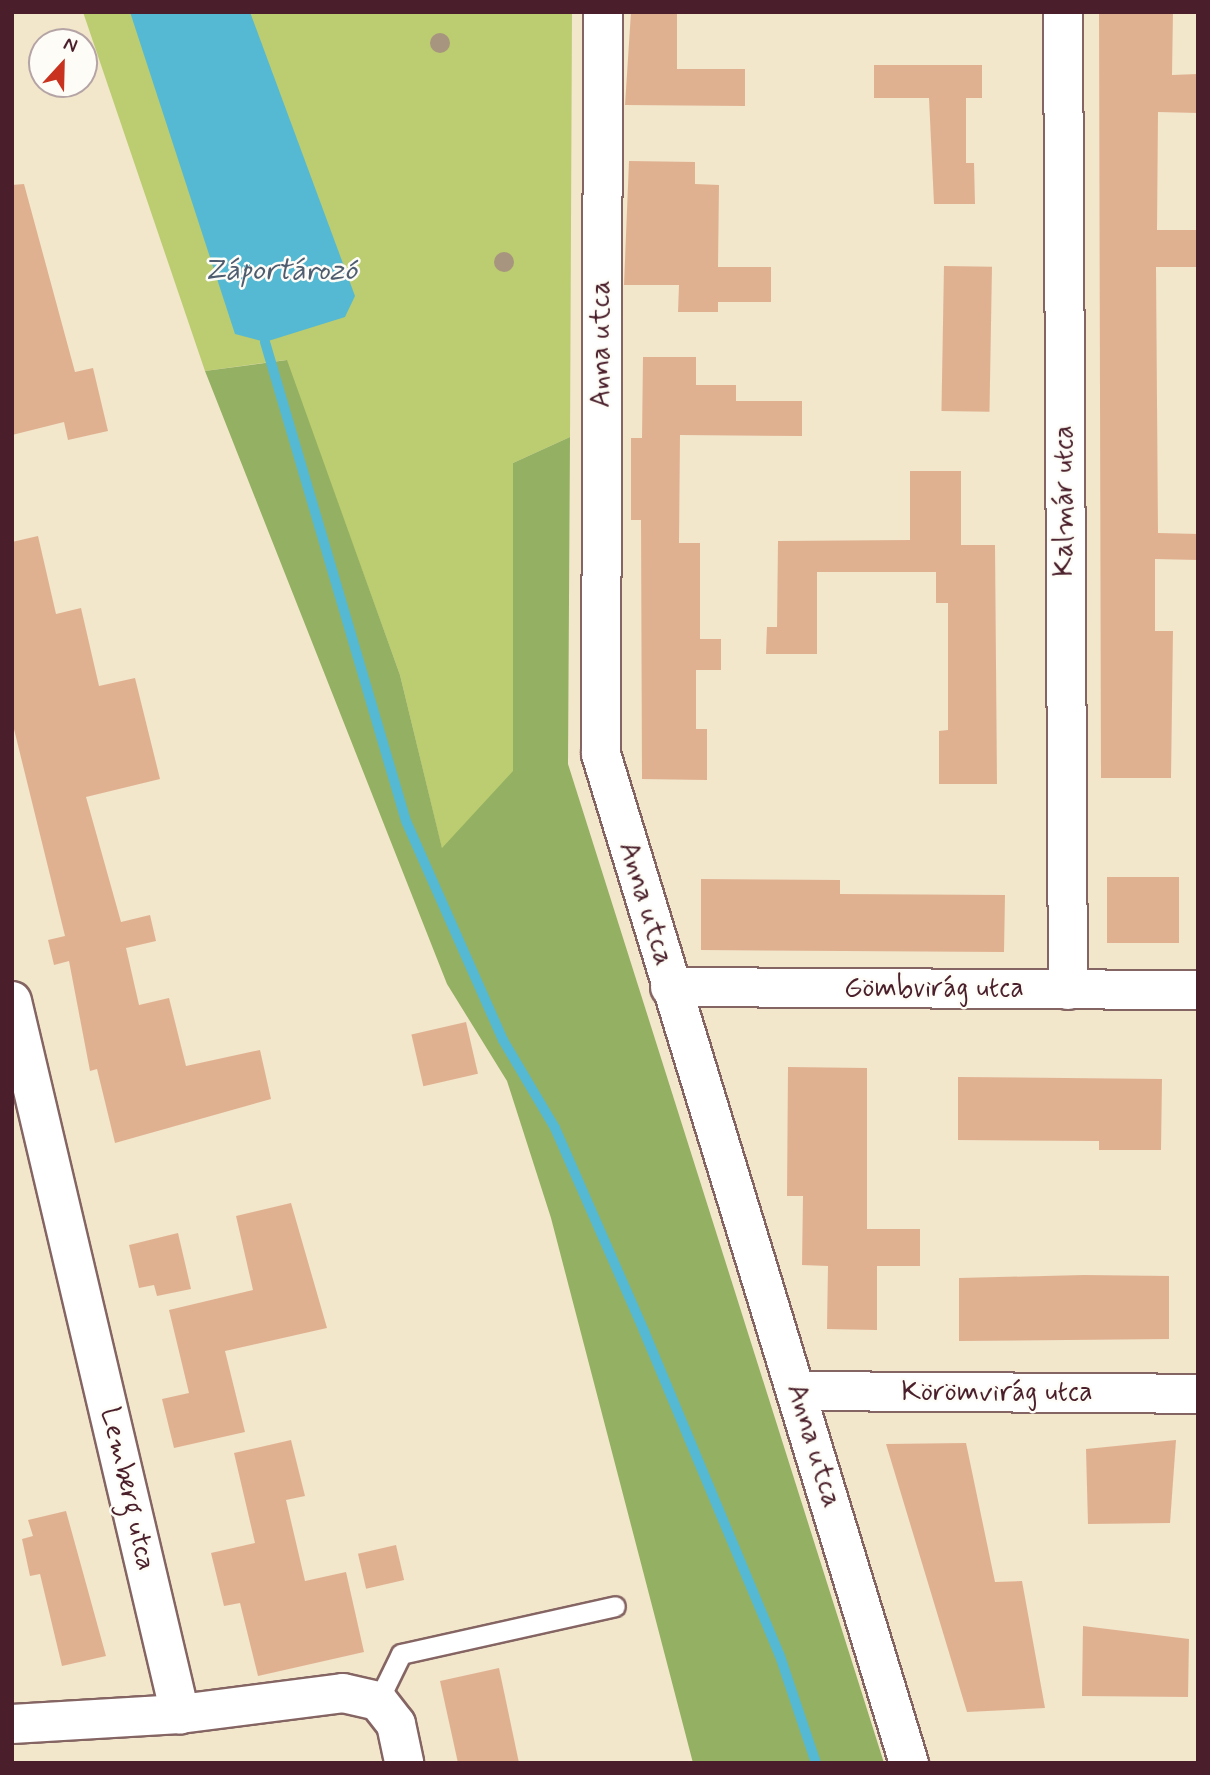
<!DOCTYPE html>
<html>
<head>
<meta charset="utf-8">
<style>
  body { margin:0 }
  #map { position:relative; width:1210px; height:1775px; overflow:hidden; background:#f2e6cb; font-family:Mynerve,sans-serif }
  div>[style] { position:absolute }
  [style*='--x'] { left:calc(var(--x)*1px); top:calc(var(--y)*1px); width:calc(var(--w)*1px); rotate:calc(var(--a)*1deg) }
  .green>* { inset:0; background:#bbcd70 }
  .forest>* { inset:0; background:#94b062 }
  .water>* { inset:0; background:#55b9d4 }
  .stream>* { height:10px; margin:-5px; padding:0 5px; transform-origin:5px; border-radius:5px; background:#55b9d4 }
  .building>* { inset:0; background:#e0b191; transform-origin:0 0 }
  .roads { filter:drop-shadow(2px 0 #856563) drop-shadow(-2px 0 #856563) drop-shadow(0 2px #856563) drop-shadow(0 -2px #856563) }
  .service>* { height:19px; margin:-9.5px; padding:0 9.5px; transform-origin:9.5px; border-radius:9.5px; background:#fff }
  .minor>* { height:38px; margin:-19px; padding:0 19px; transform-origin:19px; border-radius:19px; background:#fff }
  .trees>* { width:20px; height:20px; margin:-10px; border-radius:50%; background:#a8957f }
  span { translate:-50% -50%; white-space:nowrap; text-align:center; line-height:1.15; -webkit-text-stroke:5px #fdfcf7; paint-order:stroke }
  .street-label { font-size:28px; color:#4a1f2b }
  .water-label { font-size:30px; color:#4e5d6f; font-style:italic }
  .frame { position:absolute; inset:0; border:14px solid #4a1f2b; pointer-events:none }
  .north { position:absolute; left:28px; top:28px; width:70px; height:70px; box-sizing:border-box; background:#fdfcf7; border:2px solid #b5a4a5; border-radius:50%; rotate:22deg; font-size:19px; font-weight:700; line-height:28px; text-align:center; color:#4a1f2b }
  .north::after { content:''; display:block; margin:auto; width:24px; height:32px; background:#c8321e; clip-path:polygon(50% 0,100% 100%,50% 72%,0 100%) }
</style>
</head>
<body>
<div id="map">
  <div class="green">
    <i style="clip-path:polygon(83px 12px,572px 12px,570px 437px,513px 463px,513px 772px,442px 849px,400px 675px,286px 360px,205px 371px)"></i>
  </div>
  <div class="forest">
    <i style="clip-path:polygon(287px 360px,400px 675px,442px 848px,513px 771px,513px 463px,570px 437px,568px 764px,884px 1763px,693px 1763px,551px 1218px,507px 1081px,447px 984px,205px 371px)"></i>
  </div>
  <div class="water">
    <i style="clip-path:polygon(130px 12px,250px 12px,355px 296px,345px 317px,265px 342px,235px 334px)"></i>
  </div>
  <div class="stream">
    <i style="--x:265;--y:342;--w:499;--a:73.6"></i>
    <i style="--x:406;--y:821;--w:240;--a:66.1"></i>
    <i style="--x:503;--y:1040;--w:102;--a:59.4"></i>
    <i style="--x:555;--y:1128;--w:222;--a:66.3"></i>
    <i style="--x:644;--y:1331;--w:352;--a:67.3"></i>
    <i style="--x:780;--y:1656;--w:113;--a:71.4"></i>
  </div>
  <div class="building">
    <i style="clip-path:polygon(631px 12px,677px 12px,677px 69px,745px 69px,745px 106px,625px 105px)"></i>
    <i style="clip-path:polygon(1099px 12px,1173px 12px,1172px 75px,1198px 74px,1198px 113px,1158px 112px,1157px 230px,1198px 230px,1198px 267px,1156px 267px,1158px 533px,1198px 534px,1198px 560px,1155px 559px,1155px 631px,1173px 631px,1171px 778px,1101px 778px)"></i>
    <i style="clip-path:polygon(874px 65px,982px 65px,982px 98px,966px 98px,966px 163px,974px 163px,975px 204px,934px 204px,929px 98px,874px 98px)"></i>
    <i style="clip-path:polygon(629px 161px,695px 162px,695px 184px,719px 185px,718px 267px,771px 267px,771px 302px,718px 302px,718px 312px,678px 312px,679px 285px,624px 285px)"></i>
    <i style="clip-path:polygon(24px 184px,75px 372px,93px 368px,108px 431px,68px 440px,64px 422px,12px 435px,12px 185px)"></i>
    <i style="left:944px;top:266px;width:48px;height:145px;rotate:1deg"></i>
    <i style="clip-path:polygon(643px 357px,696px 357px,696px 385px,736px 385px,736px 401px,802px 401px,802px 436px,680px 435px,679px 543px,700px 543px,700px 639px,721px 639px,721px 670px,696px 670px,696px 729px,707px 729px,707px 780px,642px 779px,641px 520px,631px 520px,631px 438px,642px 438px)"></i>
    <i style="clip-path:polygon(910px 471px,961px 471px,961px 545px,995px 545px,997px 784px,939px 784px,939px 731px,948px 730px,948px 603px,936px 603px,936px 572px,817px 572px,817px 654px,766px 654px,767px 627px,777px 627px,778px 541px,910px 540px)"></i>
    <i style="clip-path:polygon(38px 536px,56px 614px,81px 608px,99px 686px,135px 678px,160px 779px,86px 797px,121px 922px,150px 915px,156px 941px,126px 948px,139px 1005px,169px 998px,186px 1066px,260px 1050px,271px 1099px,115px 1143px,97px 1069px,90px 1071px,69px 961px,54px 965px,48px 940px,65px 936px,12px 721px,12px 542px)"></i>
    <i style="left:1107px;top:877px;width:72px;height:66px"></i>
    <i style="clip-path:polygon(701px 879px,840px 880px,840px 894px,1005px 895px,1004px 952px,701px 950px)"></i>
    <i style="left:466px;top:1022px;width:53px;height:56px;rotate:77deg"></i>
    <i style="clip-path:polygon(788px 1067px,867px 1068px,867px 1229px,920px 1229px,920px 1266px,877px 1266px,877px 1330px,827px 1329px,828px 1266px,802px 1265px,803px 1196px,787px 1196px)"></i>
    <i style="clip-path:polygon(958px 1077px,1162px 1079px,1161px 1150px,1099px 1150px,1099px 1141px,958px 1140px)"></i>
    <i style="clip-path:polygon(291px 1203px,327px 1328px,225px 1351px,245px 1432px,174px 1448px,162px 1399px,189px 1393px,169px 1310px,253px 1290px,236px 1216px)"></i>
    <i style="clip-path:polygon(178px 1233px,191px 1289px,157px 1296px,154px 1285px,139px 1288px,129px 1245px)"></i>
    <i style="clip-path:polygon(1084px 1275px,1169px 1276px,1169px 1339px,959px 1341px,959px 1278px)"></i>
    <i style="clip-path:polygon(291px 1440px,305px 1496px,286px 1500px,305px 1581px,346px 1572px,364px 1652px,258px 1676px,240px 1603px,224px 1606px,211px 1553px,255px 1543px,234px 1453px)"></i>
    <i style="clip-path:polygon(1176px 1440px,1170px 1523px,1088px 1524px,1086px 1449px)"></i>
    <i style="clip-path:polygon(966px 1443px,995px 1582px,1022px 1581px,1045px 1708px,967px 1712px,886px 1444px)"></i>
    <i style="clip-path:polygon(66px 1511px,106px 1656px,62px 1666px,40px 1574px,30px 1576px,22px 1539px,33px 1536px,28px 1520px)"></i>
    <i style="left:396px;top:1545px;width:36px;height:39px;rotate:77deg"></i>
    <i style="clip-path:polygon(1083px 1626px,1189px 1639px,1188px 1697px,1082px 1696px)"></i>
    <i style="clip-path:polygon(499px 1668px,519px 1763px,458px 1763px,440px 1681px)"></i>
  </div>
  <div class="roads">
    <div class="service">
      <i style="--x:378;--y:1701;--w:52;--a:-63.9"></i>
      <i style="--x:401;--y:1654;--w:219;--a:-12.6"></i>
    </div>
    <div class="minor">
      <i style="--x:603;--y:12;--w:742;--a:90.15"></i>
      <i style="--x:601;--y:754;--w:1055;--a:73.03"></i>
      <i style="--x:1063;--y:12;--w:978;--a:89.71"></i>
      <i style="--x:670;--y:987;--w:528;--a:0.33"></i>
      <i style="--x:12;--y:1001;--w:733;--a:76.74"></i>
      <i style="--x:797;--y:1391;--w:401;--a:0.4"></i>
      <i style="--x:12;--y:1724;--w:168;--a:-3.4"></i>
      <i style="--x:180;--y:1714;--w:164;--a:-7.3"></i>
      <i style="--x:343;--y:1693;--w:36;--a:13"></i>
      <i style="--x:378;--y:1701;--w:29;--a:52"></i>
      <i style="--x:396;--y:1724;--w:40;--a:78"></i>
    </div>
  </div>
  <div class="trees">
    <i style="left:440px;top:43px"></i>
    <i style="left:504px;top:262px"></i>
  </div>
  <div class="street-label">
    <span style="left:602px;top:344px;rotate:-90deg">Anna utca</span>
    <span style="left:1065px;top:501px;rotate:-90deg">Kalmár utca</span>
    <span style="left:645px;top:904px;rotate:73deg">Anna utca</span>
    <span style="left:934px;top:989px">Gömbvirág utca</span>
    <span style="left:997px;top:1393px">Körömvirág utca</span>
    <span style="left:813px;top:1446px;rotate:73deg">Anna utca</span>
    <span style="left:127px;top:1489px;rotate:77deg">Lemberg utca</span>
  </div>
  <div class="water-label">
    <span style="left:280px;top:271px">Záportározó</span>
  </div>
  <div class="frame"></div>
  <div class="north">N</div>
</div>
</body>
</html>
